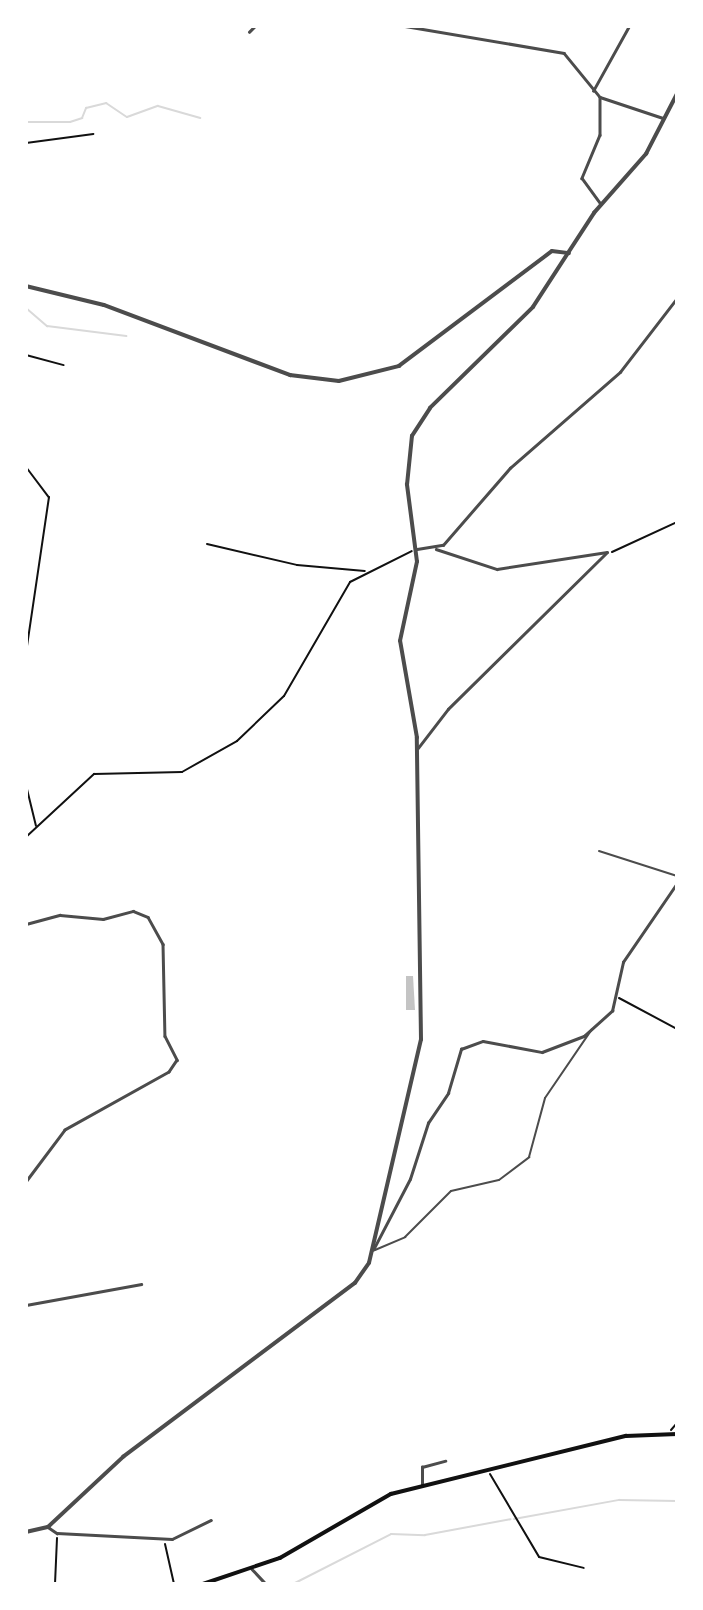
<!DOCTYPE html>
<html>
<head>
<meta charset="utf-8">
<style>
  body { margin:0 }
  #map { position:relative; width:703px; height:1610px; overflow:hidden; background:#fff; font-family:Lato,sans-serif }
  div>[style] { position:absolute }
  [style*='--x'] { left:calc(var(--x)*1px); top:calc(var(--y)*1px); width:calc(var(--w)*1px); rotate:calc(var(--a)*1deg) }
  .stream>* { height:2px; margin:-1px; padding:0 1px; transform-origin:1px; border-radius:1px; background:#d9d9d9 }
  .building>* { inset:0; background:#c4c4c4 }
  .path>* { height:2px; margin:-1px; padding:0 1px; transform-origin:1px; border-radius:1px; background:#111 }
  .service>* { height:2px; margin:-1px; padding:0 1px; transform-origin:1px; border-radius:1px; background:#4c4c4c }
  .minor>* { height:2.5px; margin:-1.25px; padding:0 1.25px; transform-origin:1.25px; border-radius:1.25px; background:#4c4c4c }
  .tertiary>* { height:3.5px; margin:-1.75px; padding:0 1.75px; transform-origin:1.75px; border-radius:1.75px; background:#4c4c4c }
  .secondary>* { height:3.5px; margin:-1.75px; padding:0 1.75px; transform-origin:1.75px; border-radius:1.75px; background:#111 }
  span { translate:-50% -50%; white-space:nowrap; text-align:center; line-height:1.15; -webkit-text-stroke:5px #fff; paint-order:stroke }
  .frame { position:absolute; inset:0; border:28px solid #fff; pointer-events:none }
</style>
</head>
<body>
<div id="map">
  <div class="stream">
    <i style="--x:26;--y:122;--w:44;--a:0"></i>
    <i style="--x:70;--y:122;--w:13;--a:-18"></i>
    <i style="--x:82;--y:118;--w:11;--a:-68"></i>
    <i style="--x:86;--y:108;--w:21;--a:-14"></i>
    <i style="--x:106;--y:103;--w:25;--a:34"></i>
    <i style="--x:127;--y:117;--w:33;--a:-20"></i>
    <i style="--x:158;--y:106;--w:44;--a:15.9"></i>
    <i style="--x:26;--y:308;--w:28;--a:41"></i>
    <i style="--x:47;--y:326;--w:80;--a:7.2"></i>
    <i style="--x:514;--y:1519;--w:107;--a:-10.3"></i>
    <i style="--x:619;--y:1500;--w:58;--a:1"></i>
    <i style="--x:293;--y:1584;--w:110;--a:-27"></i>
    <i style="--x:391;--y:1534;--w:34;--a:2"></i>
    <i style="--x:425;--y:1535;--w:87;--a:-10.5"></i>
  </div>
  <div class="building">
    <i style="clip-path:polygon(406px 976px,413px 976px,415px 1010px,406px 1010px)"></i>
  </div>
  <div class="path">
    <i style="--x:26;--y:143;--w:68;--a:-7.7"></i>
    <i style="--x:26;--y:355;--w:39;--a:15"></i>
    <i style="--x:26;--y:467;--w:38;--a:53"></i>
    <i style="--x:49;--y:497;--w:158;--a:98.4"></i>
    <i style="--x:207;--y:544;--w:92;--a:13.1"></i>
    <i style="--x:297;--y:565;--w:68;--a:5"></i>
    <i style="--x:612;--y:552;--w:72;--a:-24.8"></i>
    <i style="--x:26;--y:785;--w:42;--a:76.3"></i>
    <i style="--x:26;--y:837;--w:93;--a:-42.8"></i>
    <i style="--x:94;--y:774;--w:88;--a:-1.3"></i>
    <i style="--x:182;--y:772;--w:63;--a:-29.4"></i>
    <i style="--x:237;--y:741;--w:65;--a:-43.8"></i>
    <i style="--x:284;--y:696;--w:132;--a:-59.9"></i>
    <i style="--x:350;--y:582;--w:69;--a:-26.6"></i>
    <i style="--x:619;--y:998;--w:66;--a:28.1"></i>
    <i style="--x:671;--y:1430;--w:9;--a:-49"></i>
    <i style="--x:490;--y:1474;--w:96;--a:59.4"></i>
    <i style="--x:539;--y:1557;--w:46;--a:13.7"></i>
    <i style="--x:165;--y:1544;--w:41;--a:77.3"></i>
    <i style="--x:55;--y:1584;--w:46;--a:-87.5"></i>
  </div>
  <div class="service">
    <i style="--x:599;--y:851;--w:82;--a:17.8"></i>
    <i style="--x:375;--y:1250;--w:33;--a:-23"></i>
    <i style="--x:405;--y:1237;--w:65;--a:-45"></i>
    <i style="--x:451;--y:1191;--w:49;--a:-12.9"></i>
    <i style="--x:499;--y:1180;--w:38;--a:-37"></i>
    <i style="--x:529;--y:1157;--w:61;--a:-74.8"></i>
    <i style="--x:545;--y:1098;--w:83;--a:-55.7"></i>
  </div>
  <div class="minor">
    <i style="--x:405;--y:26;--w:161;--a:9.6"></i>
    <i style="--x:564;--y:53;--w:57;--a:50.7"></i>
    <i style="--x:600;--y:97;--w:38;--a:90"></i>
    <i style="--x:600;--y:135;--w:47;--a:112.7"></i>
    <i style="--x:582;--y:178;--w:32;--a:54"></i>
    <i style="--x:249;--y:32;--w:8;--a:-45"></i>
    <i style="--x:593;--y:91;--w:74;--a:-61"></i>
    <i style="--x:600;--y:97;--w:66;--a:18.4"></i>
    <i style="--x:417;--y:549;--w:26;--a:-9"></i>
    <i style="--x:443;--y:545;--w:102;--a:-49"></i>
    <i style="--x:510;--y:468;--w:146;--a:-41.1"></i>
    <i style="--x:620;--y:372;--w:93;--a:-52.4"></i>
    <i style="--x:436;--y:549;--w:64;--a:18.2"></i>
    <i style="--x:497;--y:569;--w:111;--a:-8.8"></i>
    <i style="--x:418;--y:748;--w:49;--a:-52.4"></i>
    <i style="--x:448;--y:709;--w:223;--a:-44.6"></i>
    <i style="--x:26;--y:924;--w:35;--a:-15"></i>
    <i style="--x:60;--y:915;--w:43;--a:5.3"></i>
    <i style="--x:103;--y:919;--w:31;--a:-15"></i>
    <i style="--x:133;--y:911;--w:16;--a:22"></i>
    <i style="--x:148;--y:917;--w:31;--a:61"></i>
    <i style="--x:163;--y:944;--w:92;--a:88.8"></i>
    <i style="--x:165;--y:1036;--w:27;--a:63"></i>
    <i style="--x:177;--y:1060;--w:14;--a:124"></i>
    <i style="--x:169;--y:1072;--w:119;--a:150.9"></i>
    <i style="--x:65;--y:1130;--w:65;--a:126.9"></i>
    <i style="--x:373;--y:1250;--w:80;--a:-62.5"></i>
    <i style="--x:410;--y:1179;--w:59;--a:-72.2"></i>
    <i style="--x:428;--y:1123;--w:36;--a:-56"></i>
    <i style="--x:448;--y:1093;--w:46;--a:-73.5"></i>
    <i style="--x:461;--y:1049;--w:23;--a:-20"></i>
    <i style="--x:483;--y:1041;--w:60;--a:10.6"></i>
    <i style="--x:542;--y:1052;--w:45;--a:-20.9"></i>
    <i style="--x:584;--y:1036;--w:38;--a:-42"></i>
    <i style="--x:612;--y:1011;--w:50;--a:-77.3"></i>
    <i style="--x:623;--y:962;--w:96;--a:-55.6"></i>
    <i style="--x:26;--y:1305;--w:117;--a:-10.3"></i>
    <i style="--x:422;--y:1485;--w:18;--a:-90"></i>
    <i style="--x:422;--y:1467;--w:24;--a:-15"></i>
    <i style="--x:48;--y:1527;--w:11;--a:34"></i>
    <i style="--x:57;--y:1533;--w:115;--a:3"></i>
    <i style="--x:172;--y:1539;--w:43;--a:-26"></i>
    <i style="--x:252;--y:1569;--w:21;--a:47"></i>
  </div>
  <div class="tertiary">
    <i style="--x:26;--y:286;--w:80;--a:13.7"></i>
    <i style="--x:104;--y:305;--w:199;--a:20.6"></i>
    <i style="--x:290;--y:375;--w:49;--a:7"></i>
    <i style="--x:339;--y:381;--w:62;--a:-14"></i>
    <i style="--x:399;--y:366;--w:191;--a:-36.9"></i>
    <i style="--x:552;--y:251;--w:17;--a:7"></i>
    <i style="--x:26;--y:1532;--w:23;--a:-13"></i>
    <i style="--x:48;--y:1527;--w:103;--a:-43"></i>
    <i style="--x:123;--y:1457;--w:290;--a:-36.9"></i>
    <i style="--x:355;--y:1283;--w:24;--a:-55"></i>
    <i style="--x:369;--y:1263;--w:229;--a:-76.9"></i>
    <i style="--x:421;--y:1040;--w:302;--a:-90.8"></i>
    <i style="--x:417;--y:738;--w:98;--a:-99.9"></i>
    <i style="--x:400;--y:641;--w:81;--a:-77.9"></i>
    <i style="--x:417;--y:562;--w:78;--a:-97.4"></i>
    <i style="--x:407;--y:485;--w:49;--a:-84.2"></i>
    <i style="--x:412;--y:436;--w:33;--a:-57"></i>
    <i style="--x:430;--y:408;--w:144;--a:-44.4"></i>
    <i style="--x:533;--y:307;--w:112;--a:-57"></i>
    <i style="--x:594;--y:213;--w:79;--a:-48.6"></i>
    <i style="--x:646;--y:154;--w:68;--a:-62.7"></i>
  </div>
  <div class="secondary">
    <i style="--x:203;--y:1584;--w:81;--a:-18.7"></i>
    <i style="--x:280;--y:1558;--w:128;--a:-30"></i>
    <i style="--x:391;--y:1494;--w:242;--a:-13.9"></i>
    <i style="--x:626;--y:1436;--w:51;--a:-2.2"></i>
  </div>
  <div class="frame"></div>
</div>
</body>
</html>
